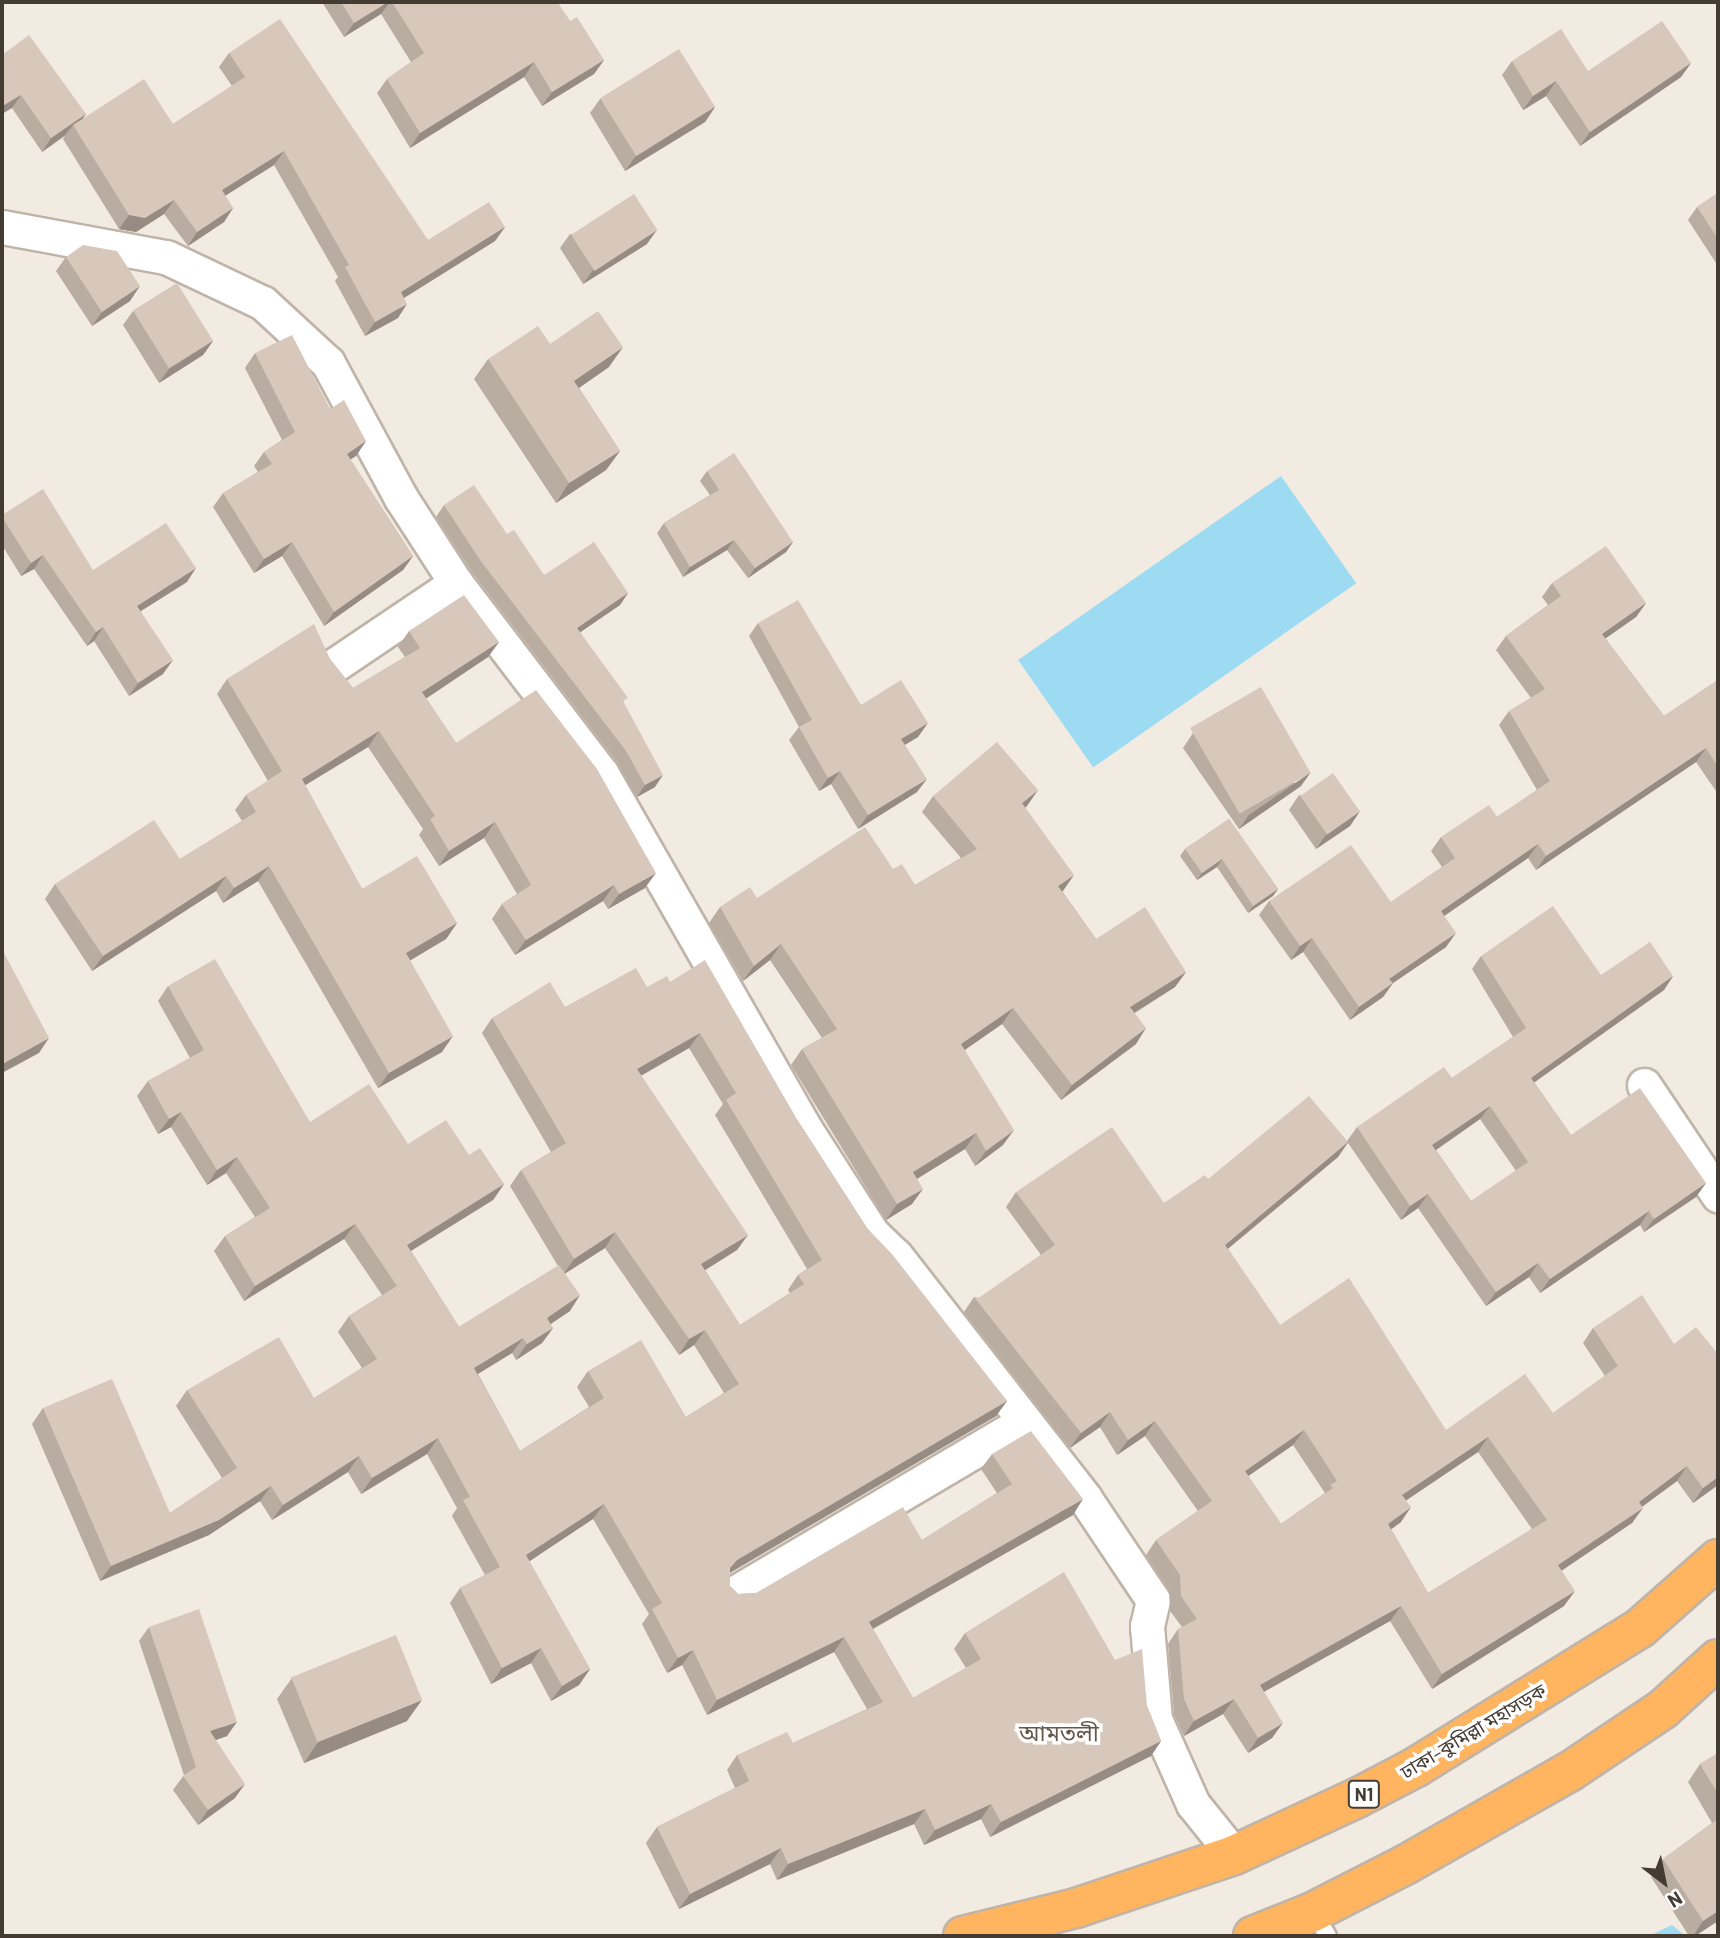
<!DOCTYPE html>
<html>
<head>
<meta charset="utf-8">
<style>
  body { margin:0 }
  #map { position:relative; width:1720px; height:1938px; overflow:hidden; background:#f2ebe2; font-family:Barlow,"Noto Sans Bengali",sans-serif }
  div>[style] { position:absolute }
  [style*='--x'] { left:calc(var(--x)*1px); top:calc(var(--y)*1px); width:calc(var(--w)*1px); rotate:calc(var(--a)*1deg) }
  .water>* { inset:0; background:#9cdbf2; transform-origin:0 0 }
  .roads { filter:drop-shadow(2px 0 #c0b4a8) drop-shadow(-2px 0 #c0b4a8) drop-shadow(0 2px #c0b4a8) drop-shadow(0 -2px #c0b4a8) }
  .lane>* { height:16px; margin:-8px; padding:0 8px; transform-origin:8px; border-radius:8px; background:#fff }
  .street>* { height:33px; margin:-16.5px; padding:0 16.5px; transform-origin:16.5px; border-radius:16.5px; background:#fff }
  .highway>* { height:38px; margin:-19px; padding:0 19px; transform-origin:19px; border-radius:19px; background:#ffb460 }
  .wall>* { inset:0; background:#b9aca1 }
  .shaded-wall>* { inset:0; background:#968c83 }
  .building>* { inset:0; background:#d7c8bb; transform-origin:0 0 }
  span { translate:-50% -50%; white-space:nowrap; text-align:center; line-height:1.15; -webkit-text-stroke:7px #fff; paint-order:stroke }
  .shield-label span { padding:2px 5px; background:#fff; border:2px solid; border-radius:5px; -webkit-text-stroke-width:0 }
  .shield-label { font-size:18px; color:#443b33; font-weight:700 }
  .street-label { font-size:19px; color:#443b33 }
  .quarter-label { font-size:23px; color:#67574a }
  .frame { position:absolute; inset:0; border:4px solid #443b33; pointer-events:none }
  .north { position:absolute; left:1629px; top:1847px; width:70px; height:70px; -webkit-text-stroke:5px #fff; paint-order:stroke; rotate:148deg; font-size:19px; font-weight:700; line-height:28px; text-align:center; color:#443b33 }
  .north::after { content:''; display:block; margin:auto; width:24px; height:32px; background:#443b33; clip-path:polygon(50% 0,100% 100%,50% 72%,0 100%) }
</style>
</head>
<body>
<div id="map">
  <div class="water">
    <i style="left:1281px;top:476px;width:131px;height:321px;rotate:55deg"></i>
    <i style="clip-path:polygon(1672px 1925px,1685px 1936px,1649px 1936px)"></i>
  </div>
  <div class="roads">
    <div class="lane">
      <i style="--x:1313;--y:1912;--w:28;--a:58"></i>
    </div>
    <div class="street">
      <i style="--x:2;--y:227;--w:167;--a:10.4"></i>
      <i style="--x:166;--y:257;--w:107;--a:25.4"></i>
      <i style="--x:263;--y:303;--w:88;--a:42.7"></i>
      <i style="--x:328;--y:363;--w:153;--a:61.6"></i>
      <i style="--x:401;--y:498;--w:101;--a:57.1"></i>
      <i style="--x:456;--y:583;--w:240;--a:52.6"></i>
      <i style="--x:602;--y:774;--w:407;--a:60.2"></i>
      <i style="--x:804;--y:1127;--w:126;--a:57.3"></i>
      <i style="--x:872;--y:1233;--w:33;--a:44"></i>
      <i style="--x:896;--y:1256;--w:306;--a:52"></i>
      <i style="--x:1084;--y:1497;--w:124;--a:56.2"></i>
      <i style="--x:1153;--y:1600;--w:27;--a:103"></i>
      <i style="--x:1147;--y:1626;--w:93;--a:85.1"></i>
      <i style="--x:1155;--y:1719;--w:93;--a:65.9"></i>
      <i style="--x:1193;--y:1804;--w:65;--a:51.2"></i>
      <i style="--x:336;--y:664;--w:145;--a:-34"></i>
      <i style="--x:1644;--y:1085;--w:133;--a:56.1"></i>
      <i style="--x:736;--y:1592;--w:334;--a:-30.6"></i>
    </div>
    <div class="highway">
      <i style="--x:963;--y:1936;--w:116;--a:-13.9"></i>
      <i style="--x:1076;--y:1908;--w:167;--a:-18.5"></i>
      <i style="--x:1234;--y:1855;--w:136;--a:-24.9"></i>
      <i style="--x:1357;--y:1798;--w:67;--a:-27.7"></i>
      <i style="--x:1416;--y:1767;--w:262;--a:-31.8"></i>
      <i style="--x:1639;--y:1629;--w:106;--a:-41.5"></i>
      <i style="--x:1253;--y:1936;--w:65;--a:-21.8"></i>
      <i style="--x:1313;--y:1912;--w:103;--a:-27.1"></i>
      <i style="--x:1405;--y:1865;--w:189;--a:-29.6"></i>
      <i style="--x:1569;--y:1772;--w:113;--a:-33.8"></i>
      <i style="--x:1663;--y:1709;--w:74;--a:-42.3"></i>
    </div>
  </div>
  <div class="wall">
    <i style="clip-path:polygon(322px 2px,557px 2px,570px 21px,604px 60px,594px 74px,542px 106px,524px 77px,410px 148px,377px 93px,387px 79px,411px 62px,381px 14px,344px 37px)"></i>
    <i style="clip-path:polygon(229px 53px,428px 240px,505px 227px,495px 241px,404px 298px,398px 318px,365px 336px,335px 281px,338px 277px,274px 165px,225px 196px,233px 208px,224px 222px,188px 246px,164px 214px,136px 232px,119px 229px,63px 139px,65px 136px,42px 152px,12px 108px,2px 55px,86px 114px,83px 118px,173px 124px,232px 86px,219px 67px)"></i>
    <i style="clip-path:polygon(1512px 61px,1588px 71px,1691px 63px,1681px 77px,1580px 146px,1546px 96px,1523px 110px,1502px 75px)"></i>
    <i style="clip-path:polygon(600px 99px,715px 107px,705px 122px,625px 171px,590px 113px)"></i>
    <i style="clip-path:polygon(1718px 193px,1718px 266px,1688px 220px,1697px 207px)"></i>
    <i style="clip-path:polygon(570px 234px,647px 244px,583px 284px,560px 248px)"></i>
    <i style="clip-path:polygon(66px 257px,130px 301px,92px 326px,56px 271px)"></i>
    <i style="clip-path:polygon(133px 311px,213px 341px,203px 355px,159px 383px,123px 325px)"></i>
    <i style="clip-path:polygon(550px 344px,609px 367px,579px 388px,620px 451px,606px 470px,556px 503px,474px 379px,488px 359px)"></i>
    <i style="clip-path:polygon(255px 353px,330px 409px,366px 441px,356px 456px,350px 459px,413px 556px,403px 570px,324px 626px,282px 556px,254px 573px,213px 507px,223px 493px,258px 472px,254px 466px,264px 452px,282px 440px,245px 368px)"></i>
    <i style="clip-path:polygon(707px 471px,793px 542px,786px 552px,748px 578px,727px 550px,683px 577px,657px 533px,664px 523px,710px 495px,700px 481px)"></i>
    <i style="clip-path:polygon(444px 505px,507px 534px,544px 575px,628px 593px,620px 605px,580px 632px,624px 703px,655px 787px,637px 797px,617px 762px,472px 572px,436px 517px)"></i>
    <i style="clip-path:polygon(2px 515px,93px 570px,187px 582px,141px 611px,163px 674px,129px 696px,94px 641px,87px 646px,34px 569px,21px 576px,2px 545px)"></i>
    <i style="clip-path:polygon(1552px 583px,1646px 603px,1636px 617px,1605px 638px,1664px 716px,1718px 680px,1718px 794px,1696px 762px,1536px 870px,1528px 858px,1444px 916px,1446px 947px,1393px 983px,1383px 997px,1350px 1020px,1303px 952px,1291px 960px,1259px 915px,1269px 901px,1391px 902px,1442px 867px,1431px 851px,1441px 837px,1497px 817px,1537px 790px,1499px 725px,1509px 711px,1531px 698px,1496px 650px,1506px 636px,1548px 605px,1542px 597px)"></i>
    <i style="clip-path:polygon(758px 623px,861px 705px,918px 737px,905px 745px,917px 792px,858px 829px,831px 784px,819px 791px,789px 740px,799px 727px,749px 636px)"></i>
    <i style="clip-path:polygon(409px 631px,499px 642px,488px 657px,426px 698px,456px 743px,645px 888px,608px 909px,603px 901px,515px 955px,492px 919px,502px 904px,517px 894px,484px 838px,439px 866px,419px 835px,423px 829px,368px 747px,305px 785px,362px 889px,457px 923px,446px 939px,410px 960px,442px 1052px,378px 1088px,258px 881px,223px 903px,216px 891px,92px 971px,45px 899px,55px 884px,180px 859px,242px 821px,235px 810px,246px 795px,268px 781px,217px 694px,227px 679px,330px 659px,353px 688px,405px 657px,398px 647px)"></i>
    <i style="clip-path:polygon(1193px 733px,1301px 786px,1239px 829px,1183px 748px)"></i>
    <i style="clip-path:polygon(1299px 795px,1360px 811px,1350px 826px,1316px 849px,1289px 810px)"></i>
    <i style="clip-path:polygon(933px 796px,1027px 806px,1025px 807px,1062px 891px,1096px 939px,1186px 972px,1175px 987px,1135px 1013px,1136px 1044px,1061px 1100px,1002px 1024px,965px 1050px,1003px 1145px,975px 1166px,965px 1149px,917px 1179px,912px 1204px,886px 1220px,791px 1065px,802px 1049px,822px 1038px,770px 960px,743px 981px,709px 923px,720px 907px,757px 898px,893px 869px,915px 885px,961px 858px,922px 812px)"></i>
    <i style="clip-path:polygon(1229px 819px,1278px 889px,1273px 896px,1248px 913px,1217px 867px,1197px 880px,1180px 856px,1185px 849px)"></i>
    <i style="clip-path:polygon(evenodd,1481px 956px,1601px 975px,1673px 976px,1664px 990px,1534px 1082px,1571px 1135px,1706px 1183px,1696px 1197px,1644px 1232px,1640px 1225px,1540px 1293px,1529px 1277px,1486px 1306px,1418px 1208px,1401px 1220px,1348px 1143px,1338px 1157px,1228px 1249px,1280px 1325px,1446px 1430px,1553px 1413px,1605px 1376px,1583px 1343px,1593px 1328px,1718px 1354px,1718px 1485px,1693px 1503px,1677px 1481px,1642px 1507px,1632px 1523px,1562px 1570px,1564px 1606px,1432px 1689px,1390px 1621px,1264px 1692px,1272px 1738px,1248px 1753px,1223px 1714px,1184px 1736px,1174px 1714px,1168px 1644px,1178px 1629px,1182px 1627px,1170px 1611px,1169px 1590px,1146px 1555px,1156px 1540px,1198px 1511px,1145px 1436px,1117px 1455px,1100px 1427px,1070px 1448px,964px 1312px,974px 1297px,979px 1298px,1041px 1255px,1006px 1207px,1016px 1192px,1164px 1203px,1208px 1179px,1347px 1141px,1357px 1127px,1452px 1078px,1513px 1037px,1472px 969px,1481px 956px,1480px 1119px,1516px 1171px,1471px 1201px,1436px 1150px,1480px 1119px,1481px 956px,1293px 1445px,1325px 1493px,1281px 1524px,1248px 1476px,1293px 1445px,1481px 956px,1478px 1452px,1532px 1529px,1428px 1593px,1391px 1529px,1401px 1522px,1406px 1500px,1478px 1452px)"></i>
    <i style="clip-path:polygon(evenodd,670px 982px,798px 1121px,867px 1228px,1007px 1401px,996px 1416px,730px 1573px,730px 1586px,738px 1594px,756px 1593px,922px 1540px,997px 1493px,981px 1469px,992px 1454px,1073px 1515px,873px 1629px,913px 1698px,966px 1668px,954px 1649px,965px 1633px,1115px 1660px,1147px 1706px,1161px 1741px,1151px 1756px,990px 1837px,981px 1819px,924px 1845px,914px 1824px,777px 1880px,770px 1864px,679px 1909px,646px 1843px,657px 1827px,735px 1788px,727px 1770px,737px 1755px,793px 1743px,867px 1709px,834px 1652px,707px 1715px,682px 1665px,667px 1673px,642px 1624px,649px 1614px,593px 1519px,529px 1561px,590px 1669px,579px 1685px,551px 1701px,531px 1663px,491px 1684px,450px 1603px,460px 1588px,485px 1575px,452px 1516px,457px 1508px,427px 1454px,361px 1494px,348px 1472px,272px 1520px,260px 1501px,209px 1535px,100px 1581px,32px 1424px,43px 1408px,170px 1513px,222px 1478px,176px 1406px,187px 1390px,314px 1398px,362px 1368px,338px 1332px,349px 1316px,382px 1295px,344px 1239px,244px 1301px,214px 1251px,225px 1236px,255px 1217px,226px 1173px,207px 1185px,171px 1127px,158px 1134px,137px 1096px,148px 1081px,190px 1058px,158px 1001px,168px 986px,310px 1122px,408px 1144px,469px 1155px,504px 1184px,493px 1200px,411px 1251px,459px 1327px,558px 1266px,510px 1186px,521px 1170px,551px 1152px,482px 1033px,492px 1018px,565px 1007px,670px 982px,689px 1048px,723px 1104px,715px 1115px,807px 1269px,798px 1275px,788px 1290px,790px 1293px,740px 1325px,705px 1270px,737px 1250px,641px 1076px,689px 1048px,670px 982px,605px 1248px,679px 1355px,694px 1345px,724px 1393px,686px 1417px,588px 1371px,577px 1387px,589px 1407px,520px 1451px,478px 1374px,512px 1353px,516px 1360px,542px 1343px,553px 1328px,550px 1324px,570px 1311px,565px 1273px,605px 1248px)"></i>
    <i style="clip-path:polygon(149px 1627px,227px 1736px,216px 1740px,235px 1798px,198px 1825px,173px 1790px,184px 1775px,139px 1641px)"></i>
    <i style="clip-path:polygon(292px 1678px,407px 1721px,304px 1763px,277px 1699px)"></i>
    <i style="clip-path:polygon(1718px 1753px,1718px 1921px,1695px 1936px,1689px 1936px,1651px 1877px,1663px 1859px,1712px 1823px,1688px 1782px,1700px 1764px)"></i>
  </div>
  <div class="shaded-wall">
    <i style="clip-path:polygon(388px 2px,390px 2px,381px 14px,344px 37px,354px 23px)"></i>
    <i style="clip-path:polygon(604px 60px,594px 74px,542px 106px,552px 92px)"></i>
    <i style="clip-path:polygon(534px 62px,524px 77px,410px 148px,420px 133px)"></i>
    <i style="clip-path:polygon(1691px 63px,1681px 77px,1580px 146px,1590px 132px)"></i>
    <i style="clip-path:polygon(1556px 81px,1546px 96px,1523px 110px,1533px 96px)"></i>
    <i style="clip-path:polygon(21px 95px,12px 108px,2px 114px,2px 106px)"></i>
    <i style="clip-path:polygon(715px 107px,705px 122px,625px 171px,635px 157px)"></i>
    <i style="clip-path:polygon(86px 114px,76px 128px,73px 125px,65px 135px,42px 152px,51px 138px)"></i>
    <i style="clip-path:polygon(284px 151px,274px 165px,212px 204px,222px 190px)"></i>
    <i style="clip-path:polygon(174px 200px,164px 214px,136px 232px,119px 229px,129px 215px)"></i>
    <i style="clip-path:polygon(233px 208px,224px 222px,188px 246px,197px 232px)"></i>
    <i style="clip-path:polygon(505px 227px,495px 241px,391px 306px,401px 292px)"></i>
    <i style="clip-path:polygon(657px 230px,647px 244px,583px 284px,593px 270px)"></i>
    <i style="clip-path:polygon(140px 286px,130px 301px,92px 326px,102px 312px)"></i>
    <i style="clip-path:polygon(407px 304px,398px 318px,365px 336px,375px 322px)"></i>
    <i style="clip-path:polygon(213px 341px,203px 355px,159px 383px,169px 369px)"></i>
    <i style="clip-path:polygon(623px 347px,609px 367px,560px 401px,574px 381px)"></i>
    <i style="clip-path:polygon(366px 441px,356px 456px,337px 468px,347px 454px)"></i>
    <i style="clip-path:polygon(620px 451px,606px 470px,556px 503px,569px 483px)"></i>
    <i style="clip-path:polygon(734px 540px,727px 550px,683px 577px,690px 567px)"></i>
    <i style="clip-path:polygon(292px 542px,282px 556px,254px 573px,264px 559px)"></i>
    <i style="clip-path:polygon(793px 542px,786px 552px,748px 578px,755px 568px)"></i>
    <i style="clip-path:polygon(43px 555px,34px 569px,21px 576px,31px 563px)"></i>
    <i style="clip-path:polygon(413px 556px,403px 570px,324px 626px,334px 612px)"></i>
    <i style="clip-path:polygon(196px 568px,187px 582px,128px 619px,137px 606px)"></i>
    <i style="clip-path:polygon(628px 593px,620px 605px,569px 640px,577px 628px)"></i>
    <i style="clip-path:polygon(1646px 603px,1636px 617px,1592px 648px,1602px 634px)"></i>
    <i style="clip-path:polygon(103px 627px,94px 641px,87px 646px,96px 632px)"></i>
    <i style="clip-path:polygon(499px 642px,488px 657px,412px 708px,422px 692px)"></i>
    <i style="clip-path:polygon(173px 660px,163px 674px,129px 696px,138px 683px)"></i>
    <i style="clip-path:polygon(928px 723px,918px 737px,892px 752px,901px 739px)"></i>
    <i style="clip-path:polygon(379px 731px,368px 747px,291px 794px,302px 779px)"></i>
    <i style="clip-path:polygon(1706px 748px,1696px 762px,1536px 870px,1546px 856px)"></i>
    <i style="clip-path:polygon(840px 771px,831px 784px,819px 791px,828px 778px)"></i>
    <i style="clip-path:polygon(1311px 772px,1301px 786px,1239px 829px,1249px 815px)"></i>
    <i style="clip-path:polygon(663px 775px,655px 787px,637px 797px,645px 785px)"></i>
    <i style="clip-path:polygon(927px 779px,917px 792px,858px 829px,868px 815px)"></i>
    <i style="clip-path:polygon(1038px 790px,1027px 806px,1012px 819px,1022px 803px)"></i>
    <i style="clip-path:polygon(1360px 811px,1350px 826px,1316px 849px,1326px 835px)"></i>
    <i style="clip-path:polygon(495px 822px,484px 838px,439px 866px,449px 851px)"></i>
    <i style="clip-path:polygon(1538px 844px,1528px 858px,1431px 925px,1441px 911px)"></i>
    <i style="clip-path:polygon(1222px 859px,1217px 867px,1197px 880px,1202px 873px)"></i>
    <i style="clip-path:polygon(269px 866px,258px 881px,223px 903px,234px 888px)"></i>
    <i style="clip-path:polygon(656px 873px,645px 888px,608px 909px,619px 894px)"></i>
    <i style="clip-path:polygon(1074px 875px,1063px 891px,1048px 902px,1058px 886px)"></i>
    <i style="clip-path:polygon(226px 876px,216px 891px,92px 971px,103px 956px)"></i>
    <i style="clip-path:polygon(614px 885px,603px 901px,515px 955px,526px 940px)"></i>
    <i style="clip-path:polygon(1278px 889px,1273px 896px,1248px 913px,1253px 906px)"></i>
    <i style="clip-path:polygon(457px 923px,446px 939px,396px 969px,406px 953px)"></i>
    <i style="clip-path:polygon(1456px 933px,1446px 947px,1393px 983px,1383px 997px,1350px 1020px,1359px 1007px,1389px 979px)"></i>
    <i style="clip-path:polygon(1312px 938px,1303px 952px,1291px 960px,1300px 946px)"></i>
    <i style="clip-path:polygon(781px 944px,770px 960px,743px 981px,754px 966px)"></i>
    <i style="clip-path:polygon(1186px 972px,1175px 987px,1119px 1022px,1130px 1007px)"></i>
    <i style="clip-path:polygon(1673px 976px,1664px 990px,1521px 1092px,1531px 1078px)"></i>
    <i style="clip-path:polygon(1013px 1008px,1002px 1024px,950px 1060px,961px 1044px)"></i>
    <i style="clip-path:polygon(1146px 1028px,1136px 1044px,1061px 1100px,1072px 1085px)"></i>
    <i style="clip-path:polygon(700px 1033px,689px 1048px,626px 1084px,637px 1069px)"></i>
    <i style="clip-path:polygon(453px 1036px,442px 1052px,378px 1088px,389px 1073px)"></i>
    <i style="clip-path:polygon(49px 1038px,39px 1053px,2px 1073px,2px 1064px)"></i>
    <i style="clip-path:polygon(1490px 1106px,1480px 1119px,1423px 1159px,1432px 1145px)"></i>
    <i style="clip-path:polygon(181px 1112px,171px 1127px,158px 1134px,169px 1119px)"></i>
    <i style="clip-path:polygon(1014px 1130px,1003px 1145px,975px 1166px,986px 1151px)"></i>
    <i style="clip-path:polygon(976px 1133px,965px 1149px,902px 1188px,913px 1172px)"></i>
    <i style="clip-path:polygon(1348px 1142px,1338px 1157px,1214px 1260px,1225px 1245px)"></i>
    <i style="clip-path:polygon(237px 1157px,226px 1173px,207px 1185px,217px 1170px)"></i>
    <i style="clip-path:polygon(1706px 1183px,1696px 1197px,1644px 1232px,1654px 1219px)"></i>
    <i style="clip-path:polygon(504px 1184px,493px 1200px,396px 1260px,407px 1245px)"></i>
    <i style="clip-path:polygon(923px 1189px,912px 1204px,886px 1220px,897px 1204px)"></i>
    <i style="clip-path:polygon(1428px 1194px,1418px 1208px,1401px 1220px,1410px 1206px)"></i>
    <i style="clip-path:polygon(1649px 1211px,1640px 1225px,1540px 1293px,1550px 1279px)"></i>
    <i style="clip-path:polygon(355px 1224px,344px 1239px,244px 1301px,255px 1286px)"></i>
    <i style="clip-path:polygon(615px 1232px,605px 1248px,563px 1275px,574px 1259px)"></i>
    <i style="clip-path:polygon(748px 1235px,737px 1250px,691px 1279px,701px 1264px)"></i>
    <i style="clip-path:polygon(1538px 1263px,1529px 1277px,1486px 1306px,1496px 1292px)"></i>
    <i style="clip-path:polygon(580px 1295px,570px 1311px,536px 1334px,547px 1318px)"></i>
    <i style="clip-path:polygon(553px 1328px,542px 1343px,516px 1360px,527px 1344px)"></i>
    <i style="clip-path:polygon(705px 1330px,694px 1345px,679px 1355px,689px 1339px)"></i>
    <i style="clip-path:polygon(523px 1338px,512px 1353px,463px 1383px,474px 1368px)"></i>
    <i style="clip-path:polygon(1007px 1401px,996px 1416px,726px 1575px,730px 1568px,737px 1560px)"></i>
    <i style="clip-path:polygon(1110px 1412px,1100px 1427px,1070px 1448px,1081px 1433px)"></i>
    <i style="clip-path:polygon(1155px 1421px,1145px 1436px,1117px 1455px,1128px 1440px)"></i>
    <i style="clip-path:polygon(1304px 1430px,1293px 1445px,1234px 1486px,1245px 1471px)"></i>
    <i style="clip-path:polygon(1488px 1437px,1478px 1452px,1392px 1510px,1402px 1495px)"></i>
    <i style="clip-path:polygon(438px 1438px,427px 1454px,361px 1494px,372px 1478px)"></i>
    <i style="clip-path:polygon(359px 1456px,348px 1472px,272px 1520px,283px 1505px)"></i>
    <i style="clip-path:polygon(1687px 1466px,1677px 1481px,1628px 1517px,1639px 1502px)"></i>
    <i style="clip-path:polygon(1718px 1477px,1718px 1485px,1693px 1503px,1703px 1488px)"></i>
    <i style="clip-path:polygon(271px 1486px,260px 1501px,209px 1535px,100px 1581px,111px 1566px)"></i>
    <i style="clip-path:polygon(1083px 1499px,1073px 1515px,858px 1637px,869px 1622px)"></i>
    <i style="clip-path:polygon(604px 1504px,593px 1519px,515px 1571px,526px 1555px)"></i>
    <i style="clip-path:polygon(1411px 1507px,1401px 1522px,1378px 1539px,1388px 1524px)"></i>
    <i style="clip-path:polygon(1643px 1508px,1632px 1523px,1548px 1580px,1558px 1565px)"></i>
    <i style="clip-path:polygon(1575px 1591px,1564px 1606px,1432px 1689px,1442px 1674px)"></i>
    <i style="clip-path:polygon(1401px 1606px,1390px 1621px,1249px 1700px,1260px 1685px)"></i>
    <i style="clip-path:polygon(844px 1637px,834px 1652px,707px 1715px,717px 1700px)"></i>
    <i style="clip-path:polygon(541px 1648px,531px 1663px,491px 1684px,502px 1668px)"></i>
    <i style="clip-path:polygon(693px 1650px,682px 1665px,667px 1673px,678px 1658px)"></i>
    <i style="clip-path:polygon(590px 1669px,579px 1685px,551px 1701px,562px 1686px)"></i>
    <i style="clip-path:polygon(1234px 1699px,1223px 1714px,1184px 1736px,1194px 1721px)"></i>
    <i style="clip-path:polygon(422px 1700px,407px 1721px,304px 1763px,318px 1742px)"></i>
    <i style="clip-path:polygon(237px 1722px,227px 1736px,199px 1746px,210px 1731px)"></i>
    <i style="clip-path:polygon(1283px 1723px,1272px 1738px,1248px 1753px,1258px 1738px)"></i>
    <i style="clip-path:polygon(1161px 1741px,1151px 1756px,990px 1837px,1001px 1822px)"></i>
    <i style="clip-path:polygon(245px 1784px,235px 1798px,198px 1825px,208px 1810px)"></i>
    <i style="clip-path:polygon(991px 1804px,981px 1819px,924px 1845px,935px 1830px)"></i>
    <i style="clip-path:polygon(925px 1809px,914px 1824px,777px 1880px,788px 1864px)"></i>
    <i style="clip-path:polygon(781px 1848px,770px 1864px,679px 1909px,690px 1894px)"></i>
    <i style="clip-path:polygon(1718px 1911px,1718px 1921px,1695px 1936px,1693px 1936px,1703px 1921px)"></i>
  </div>
  <div class="building">
    <i style="clip-path:polygon(341px 2px,388px 2px,354px 23px)"></i>
    <i style="clip-path:polygon(392px 2px,557px 2px,570px 21px,577px 17px,604px 60px,552px 92px,534px 62px,420px 133px,387px 79px,424px 53px)"></i>
    <i style="clip-path:polygon(280px 19px,428px 240px,489px 202px,505px 227px,401px 292px,407px 304px,375px 322px,345px 267px,349px 265px,284px 151px,222px 190px,233px 208px,197px 232px,174px 200px,145px 218px,129px 215px,73px 125px,144px 79px,173px 124px,245px 77px,229px 53px)"></i>
    <i style="clip-path:polygon(1662px 21px,1691px 63px,1590px 132px,1556px 81px,1533px 96px,1512px 61px,1561px 29px,1588px 71px)"></i>
    <i style="clip-path:polygon(29px 35px,86px 114px,51px 138px,21px 95px,2px 106px,2px 55px)"></i>
    <i style="left:679px;top:49px;width:68px;height:93px;rotate:58deg"></i>
    <i style="clip-path:polygon(1718px 193px,1718px 239px,1697px 207px)"></i>
    <i style="left:634px;top:194px;width:43px;height:75px;rotate:57deg"></i>
    <i style="clip-path:polygon(83px 245px,117px 251px,140px 286px,102px 312px,66px 257px)"></i>
    <i style="left:177px;top:283px;width:68px;height:52px;rotate:58deg"></i>
    <i style="clip-path:polygon(598px 311px,623px 347px,574px 381px,620px 451px,569px 483px,488px 359px,538px 326px,550px 344px)"></i>
    <i style="clip-path:polygon(292px 335px,330px 409px,344px 400px,366px 441px,347px 454px,413px 556px,334px 612px,292px 542px,264px 559px,223px 493px,272px 464px,264px 452px,295px 432px,255px 353px)"></i>
    <i style="clip-path:polygon(734px 453px,793px 542px,755px 568px,734px 540px,690px 567px,664px 523px,719px 490px,707px 471px)"></i>
    <i style="clip-path:polygon(474px 485px,507px 534px,514px 530px,544px 575px,594px 542px,628px 593px,577px 628px,628px 698px,623px 701px,663px 775px,645px 785px,626px 751px,480px 560px,444px 505px)"></i>
    <i style="clip-path:polygon(43px 489px,93px 570px,166px 523px,196px 568px,137px 606px,173px 660px,138px 683px,103px 627px,96px 632px,43px 555px,31px 563px,2px 517px,2px 515px)"></i>
    <i style="clip-path:polygon(1606px 546px,1646px 603px,1602px 634px,1664px 716px,1718px 680px,1718px 767px,1706px 748px,1546px 856px,1538px 844px,1441px 911px,1456px 933px,1389px 979px,1393px 983px,1359px 1007px,1312px 938px,1300px 946px,1269px 901px,1351px 845px,1391px 902px,1455px 858px,1441px 837px,1489px 805px,1497px 817px,1550px 781px,1509px 711px,1545px 689px,1506px 636px,1561px 596px,1552px 583px)"></i>
    <i style="clip-path:polygon(464px 595px,499px 642px,422px 692px,456px 743px,536px 690px,597px 769px,656px 873px,619px 894px,614px 885px,526px 940px,502px 904px,531px 885px,495px 822px,449px 851px,430px 819px,435px 816px,379px 731px,302px 779px,362px 889px,417px 856px,457px 923px,406px 953px,453px 1036px,389px 1073px,269px 866px,234px 888px,226px 876px,103px 956px,55px 884px,154px 820px,180px 859px,256px 812px,246px 795px,282px 771px,227px 679px,314px 624px,330px 659px,353px 688px,420px 648px,409px 631px)"></i>
    <i style="clip-path:polygon(798px 600px,861px 705px,901px 680px,928px 723px,901px 739px,927px 779px,868px 815px,840px 771px,828px 778px,799px 727px,812px 720px,758px 623px)"></i>
    <i style="left:1261px;top:687px;width:99px;height:82px;rotate:60deg"></i>
    <i style="clip-path:polygon(997px 742px,1038px 790px,1022px 803px,1074px 875px,1058px 886px,1096px 939px,1145px 907px,1186px 972px,1130px 1007px,1146px 1028px,1072px 1085px,1013px 1008px,961px 1044px,1014px 1130px,986px 1151px,976px 1133px,913px 1172px,923px 1189px,897px 1204px,802px 1049px,837px 1029px,781px 944px,754px 966px,720px 907px,750px 887px,757px 898px,865px 827px,893px 869px,902px 864px,915px 885px,977px 849px,933px 796px)"></i>
    <i style="left:1333px;top:773px;width:47px;height:40px;rotate:55deg"></i>
    <i style="clip-path:polygon(1229px 819px,1278px 889px,1253px 906px,1222px 859px,1202px 873px,1185px 849px)"></i>
    <i style="clip-path:polygon(evenodd,1553px 906px,1601px 975px,1650px 942px,1673px 976px,1531px 1078px,1571px 1135px,1640px 1088px,1706px 1183px,1654px 1219px,1649px 1211px,1550px 1279px,1538px 1263px,1496px 1292px,1428px 1194px,1410px 1206px,1357px 1127px,1444px 1067px,1452px 1078px,1526px 1028px,1481px 956px,1553px 906px,1490px 1106px,1528px 1162px,1471px 1201px,1432px 1145px,1490px 1106px)"></i>
    <i style="clip-path:polygon(2px 949px,49px 1038px,2px 1064px)"></i>
    <i style="clip-path:polygon(evenodd,215px 959px,310px 1122px,369px 1084px,408px 1144px,446px 1120px,469px 1155px,480px 1148px,504px 1184px,407px 1245px,459px 1327px,559px 1265px,580px 1295px,547px 1318px,553px 1328px,527px 1344px,523px 1338px,474px 1368px,520px 1451px,604px 1398px,588px 1371px,641px 1340px,686px 1417px,739px 1384px,705px 1330px,689px 1339px,615px 1232px,574px 1259px,521px 1170px,566px 1143px,492px 1018px,550px 982px,565px 1007px,636px 968px,647px 987px,667px 976px,670px 982px,705px 960px,798px 1121px,867px 1228px,892px 1254px,1007px 1401px,737px 1560px,730px 1568px,730px 1586px,738px 1594px,756px 1593px,903px 1507px,922px 1540px,1012px 1484px,992px 1454px,1031px 1431px,1083px 1499px,869px 1622px,913px 1698px,981px 1659px,965px 1633px,1064px 1572px,1115px 1660px,1142px 1649px,1147px 1706px,1161px 1741px,1001px 1822px,991px 1804px,935px 1830px,925px 1809px,788px 1864px,781px 1848px,690px 1894px,657px 1827px,749px 1781px,737px 1755px,787px 1732px,793px 1743px,883px 1702px,844px 1637px,717px 1700px,693px 1650px,678px 1658px,652px 1609px,662px 1603px,604px 1504px,526px 1555px,590px 1669px,562px 1686px,541px 1648px,502px 1668px,460px 1588px,500px 1567px,463px 1500px,470px 1497px,438px 1438px,372px 1478px,359px 1456px,283px 1505px,271px 1486px,219px 1520px,111px 1566px,43px 1408px,112px 1379px,170px 1513px,237px 1468px,187px 1390px,279px 1337px,314px 1398px,377px 1359px,349px 1316px,397px 1286px,355px 1224px,255px 1286px,225px 1236px,270px 1208px,237px 1157px,217px 1170px,181px 1112px,169px 1119px,148px 1081px,204px 1050px,168px 986px,215px 959px,700px 1033px,736px 1093px,726px 1100px,822px 1260px,798px 1275px,804px 1284px,740px 1325px,701px 1264px,748px 1235px,637px 1069px,700px 1033px)"></i>
    <i style="clip-path:polygon(evenodd,1309px 1096px,1348px 1142px,1225px 1245px,1280px 1325px,1349px 1278px,1446px 1430px,1525px 1374px,1553px 1413px,1618px 1366px,1593px 1328px,1642px 1295px,1674px 1344px,1696px 1327px,1718px 1354px,1718px 1477px,1703px 1488px,1687px 1466px,1639px 1502px,1643px 1508px,1558px 1565px,1575px 1591px,1442px 1674px,1401px 1606px,1260px 1685px,1283px 1723px,1258px 1738px,1234px 1699px,1194px 1721px,1184px 1699px,1178px 1629px,1197px 1619px,1181px 1596px,1180px 1575px,1156px 1540px,1212px 1501px,1155px 1421px,1128px 1440px,1110px 1412px,1081px 1433px,974px 1297px,979px 1298px,1055px 1245px,1016px 1192px,1112px 1127px,1164px 1203px,1205px 1175px,1208px 1179px,1309px 1096px,1304px 1430px,1337px 1481px,1330px 1485px,1333px 1488px,1281px 1524px,1245px 1471px,1304px 1430px,1309px 1096px,1488px 1437px,1547px 1520px,1428px 1593px,1388px 1524px,1411px 1507px,1402px 1495px,1488px 1437px)"></i>
    <i style="clip-path:polygon(199px 1609px,237px 1722px,210px 1731px,245px 1784px,208px 1810px,183px 1776px,196px 1767px,149px 1627px)"></i>
    <i style="left:396px;top:1635px;width:70px;height:113px;rotate:68deg"></i>
    <i style="clip-path:polygon(1718px 1753px,1718px 1794px,1700px 1764px)"></i>
    <i style="clip-path:polygon(1718px 1819px,1718px 1911px,1703px 1921px,1663px 1859px)"></i>
  </div>
  <div class="shield-label">
    <span style="left:1364px;top:1794px">N1</span>
  </div>
  <div class="street-label">
    <span style="left:1473px;top:1731px;rotate:-31deg">ঢাকা–কুমিল্লা মহাসড়ক</span>
  </div>
  <div class="quarter-label">
    <span style="left:1059px;top:1732px">আমতলী</span>
  </div>
  <div class="frame"></div>
  <div class="north">N</div>
</div>
</body>
</html>
